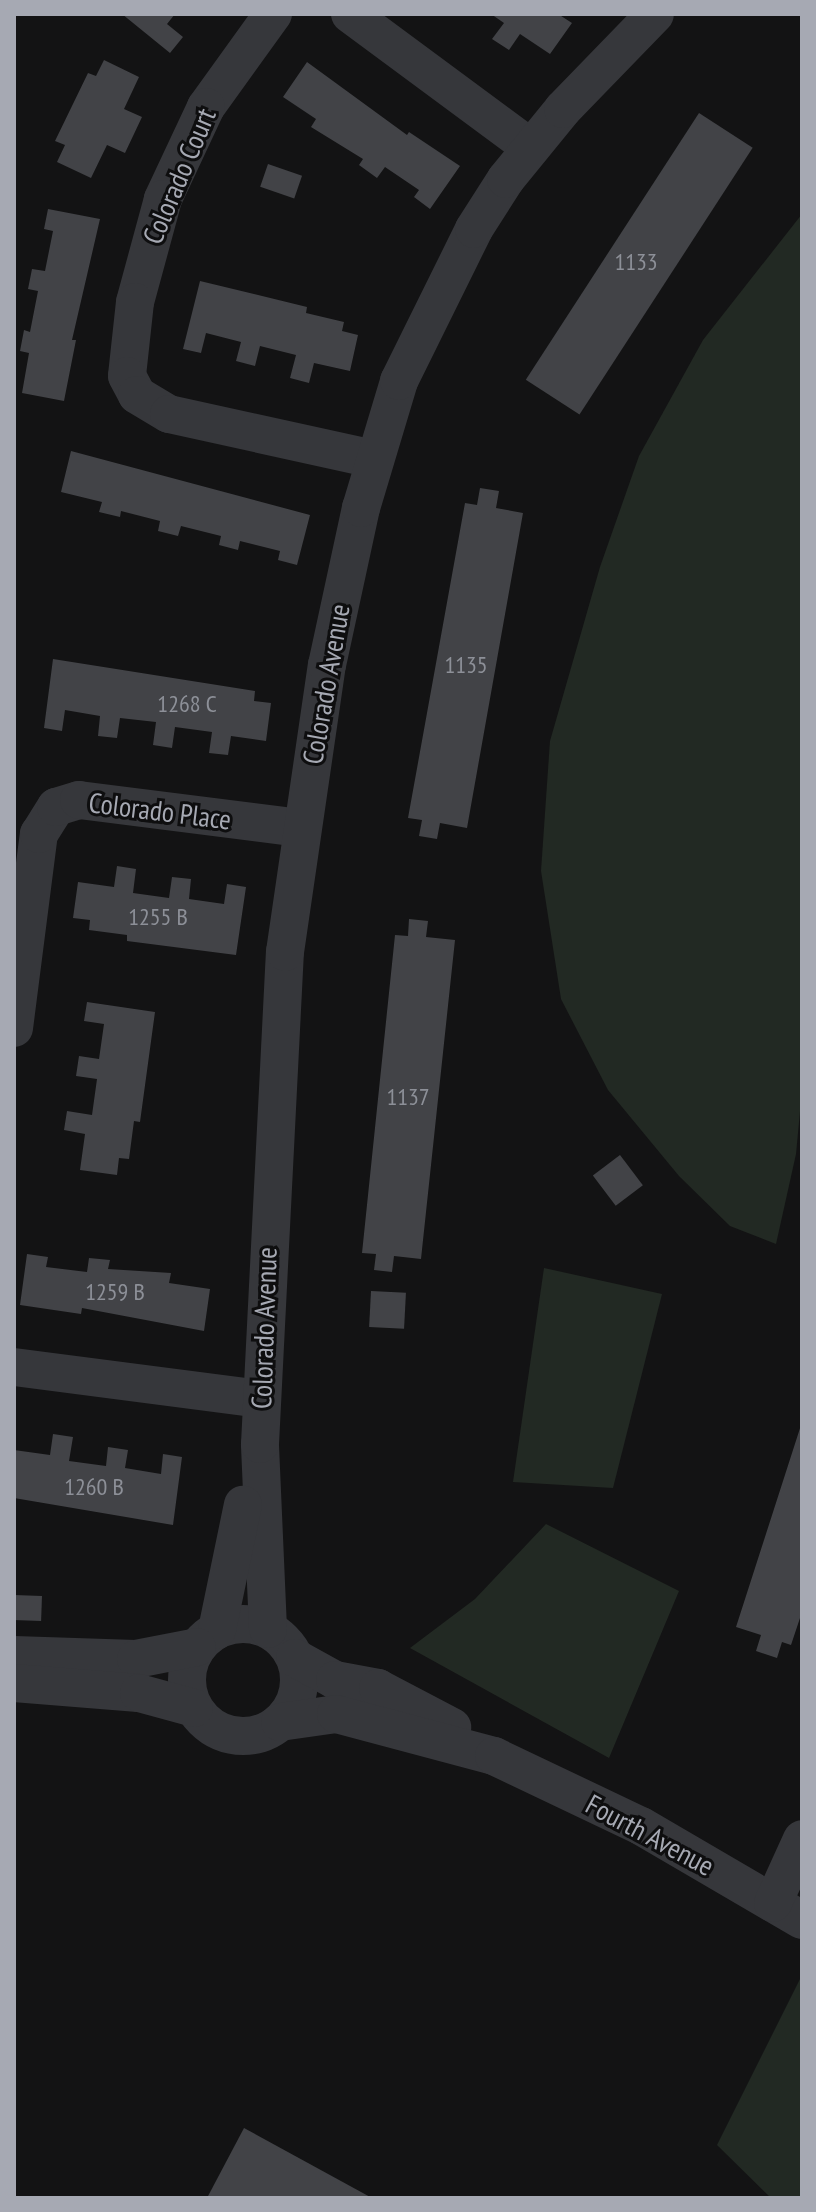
<!DOCTYPE html>
<html>
<head>
<meta charset="utf-8">
<style>
  body { margin:0 }
  #map { position:relative; width:816px; height:2212px; overflow:hidden; background:#131314; font-family:"PT Sans Narrow",sans-serif }
  div>[style] { position:absolute }
  [style*='--x'] { left:calc(var(--x)*1px); top:calc(var(--y)*1px); width:calc(var(--w)*1px); rotate:calc(var(--a)*1deg) }
  .green>* { inset:0; background:#222923 }
  .building>* { inset:0; background:#424347; transform-origin:0 0 }
  .minor>* { height:38px; margin:-19px; padding:0 19px; transform-origin:19px; border-radius:19px; background:#36373b }
  .minor>.ring { margin:-19px; padding:0; box-sizing:content-box; background:none; border:38px solid #36373b; border-radius:50% }
  span { translate:-50% -50%; white-space:nowrap; text-align:center; line-height:1.15; -webkit-text-stroke:6px #0e0e0f; paint-order:stroke }
  .number-label { font-size:24px; color:#8d9098 }
  .number-label span { -webkit-text-stroke-width:0 }
  .street-label { font-size:28px; color:#a6a9b3 }
  .frame { position:absolute; inset:0; border:16px solid #a6a9b3; pointer-events:none }
</style>
</head>
<body>
<div id="map">
  <div class="green">
    <i style="clip-path:polygon(802px 214px,802px 1090px,796px 1154px,776px 1244px,730px 1226px,679px 1176px,608px 1090px,561px 999px,541px 871px,550px 741px,600px 567px,639px 456px,703px 340px)"></i>
    <i style="clip-path:polygon(544px 1268px,662px 1294px,613px 1488px,513px 1482px)"></i>
    <i style="clip-path:polygon(546px 1524px,679px 1591px,609px 1758px,410px 1648px,475px 1599px)"></i>
    <i style="clip-path:polygon(802px 1975px,802px 2198px,771px 2198px,717px 2145px)"></i>
  </div>
  <div class="building">
    <i style="clip-path:polygon(122px 14px,175px 14px,167px 24px,183px 37px,170px 53px)"></i>
    <i style="clip-path:polygon(491px 14px,558px 14px,572px 23px,550px 54px,520px 34px,509px 50px,492px 39px,504px 23px)"></i>
    <i style="clip-path:polygon(104px 60px,139px 77px,124px 109px,142px 117px,125px 153px,107px 145px,91px 178px,57px 162px,65px 145px,55px 141px,88px 73px,96px 76px)"></i>
    <i style="clip-path:polygon(307px 62px,407px 135px,409px 132px,460px 166px,430px 209px,414px 197px,419px 190px,385px 167px,377px 178px,359px 165px,363px 159px,311px 127px,316px 119px,283px 97px)"></i>
    <i style="left:699px;top:113px;width:64px;height:318px;rotate:33deg"></i>
    <i style="left:268px;top:164px;width:36px;height:24px;rotate:19deg"></i>
    <i style="clip-path:polygon(48px 209px,100px 219px,72px 340px,76px 340px,64px 401px,22px 393px,29px 353px,20px 351px,24px 330px,30px 332px,38px 291px,28px 289px,32px 269px,45px 271px,53px 231px,44px 229px)"></i>
    <i style="clip-path:polygon(200px 281px,307px 307px,306px 313px,344px 322px,342px 331px,358px 335px,350px 371px,314px 363px,309px 383px,290px 378px,296px 355px,260px 346px,255px 366px,236px 361px,241px 342px,206px 333px,201px 353px,183px 349px)"></i>
    <i style="clip-path:polygon(71px 451px,310px 515px,297px 565px,278px 560px,280px 551px,240px 541px,238px 550px,219px 545px,221px 536px,181px 526px,178px 536px,158px 531px,160px 521px,121px 511px,120px 517px,99px 512px,102px 502px,61px 492px)"></i>
    <i style="clip-path:polygon(480px 488px,499px 491px,496px 508px,523px 513px,467px 828px,440px 823px,437px 839px,419px 836px,422px 820px,408px 818px,465px 503px,477px 505px)"></i>
    <i style="clip-path:polygon(53px 659px,255px 691px,254px 701px,271px 703px,266px 741px,231px 736px,228px 755px,209px 753px,212px 732px,175px 727px,172px 748px,153px 745px,156px 722px,120px 718px,117px 738px,98px 736px,100px 716px,65px 710px,62px 731px,44px 728px)"></i>
    <i style="clip-path:polygon(117px 866px,136px 869px,133px 893px,169px 898px,172px 877px,191px 879px,189px 899px,224px 904px,227px 884px,246px 887px,236px 955px,127px 941px,127px 935px,89px 930px,90px 920px,73px 918px,78px 882px,114px 887px)"></i>
    <i style="clip-path:polygon(409px 919px,428px 921px,426px 937px,455px 940px,421px 1259px,394px 1256px,392px 1272px,374px 1270px,376px 1254px,362px 1253px,395px 935px,408px 936px)"></i>
    <i style="clip-path:polygon(87px 1002px,155px 1012px,140px 1122px,134px 1121px,129px 1159px,119px 1158px,117px 1175px,80px 1170px,85px 1134px,64px 1130px,67px 1111px,92px 1115px,97px 1079px,76px 1076px,79px 1056px,99px 1059px,104px 1024px,84px 1021px)"></i>
    <i style="left:620px;top:1155px;width:38px;height:34px;rotate:53deg"></i>
    <i style="clip-path:polygon(27px 1254px,48px 1257px,46px 1267px,87px 1272px,89px 1258px,110px 1260px,108px 1269px,171px 1273px,169px 1283px,210px 1289px,204px 1331px,82px 1308px,81px 1314px,20px 1305px)"></i>
    <i style="left:371px;top:1291px;width:35px;height:36px;rotate:3deg"></i>
    <i style="clip-path:polygon(802px 1422px,802px 1612px,791px 1645px,782px 1642px,777px 1658px,756px 1651px,761px 1635px,736px 1627px)"></i>
    <i style="clip-path:polygon(53px 1434px,73px 1437px,69px 1461px,106px 1466px,108px 1447px,128px 1450px,125px 1468px,161px 1474px,163px 1454px,182px 1457px,173px 1525px,14px 1498px,14px 1450px,50px 1455px)"></i>
    <i style="left:14px;top:1595px;width:28px;height:25px;rotate:2deg"></i>
    <i style="clip-path:polygon(244px 2128px,372px 2198px,207px 2198px)"></i>
  </div>
  <div class="minor">
    <i style="--x:273;--y:14;--w:115;--a:125.8"></i>
    <i style="--x:206;--y:107;--w:102;--a:115.1"></i>
    <i style="--x:163;--y:199;--w:107;--a:105.2"></i>
    <i style="--x:135;--y:302;--w:74;--a:96.2"></i>
    <i style="--x:127;--y:376;--w:21;--a:62"></i>
    <i style="--x:137;--y:395;--w:37;--a:31"></i>
    <i style="--x:169;--y:414;--w:210;--a:12.4"></i>
    <i style="--x:350;--y:14;--w:225;--a:36.5"></i>
    <i style="--x:14;--y:1028;--w:196;--a:-82.7"></i>
    <i style="--x:39;--y:834;--w:32;--a:-58"></i>
    <i style="--x:56;--y:807;--w:24;--a:-17"></i>
    <i style="--x:79;--y:800;--w:224;--a:7.2"></i>
    <i style="--x:14;--y:1367;--w:250;--a:7.4"></i>
    <i class="ring" style="left:187px;top:1624px;width:74px;height:74px"></i>
    <i style="--x:268;--y:1629;--w:185;--a:-92.5"></i>
    <i style="--x:260;--y:1444;--w:493;--a:-87.1"></i>
    <i style="--x:285;--y:952;--w:290;--a:-81.7"></i>
    <i style="--x:327;--y:665;--w:161;--a:-77.8"></i>
    <i style="--x:361;--y:508;--w:133;--a:-73.3"></i>
    <i style="--x:399;--y:381;--w:169;--a:-63.7"></i>
    <i style="--x:474;--y:229;--w:59;--a:-57.4"></i>
    <i style="--x:506;--y:179;--w:90;--a:-50.8"></i>
    <i style="--x:563;--y:109;--w:132;--a:-45.9"></i>
    <i style="--x:217;--y:1630;--w:128;--a:-78.3"></i>
    <i style="--x:14;--y:1655;--w:122;--a:1.9"></i>
    <i style="--x:136;--y:1659;--w:62;--a:-11.1"></i>
    <i style="--x:295;--y:1658;--w:46;--a:28.8"></i>
    <i style="--x:335;--y:1680;--w:44;--a:10.5"></i>
    <i style="--x:378;--y:1688;--w:84;--a:27.8"></i>
    <i style="--x:14;--y:1683;--w:125;--a:4.6"></i>
    <i style="--x:139;--y:1693;--w:57;--a:15.3"></i>
    <i style="--x:280;--y:1722;--w:57;--a:-8.1"></i>
    <i style="--x:336;--y:1714;--w:163;--a:14.9"></i>
    <i style="--x:494;--y:1756;--w:163;--a:25.5"></i>
    <i style="--x:641;--y:1826;--w:186;--a:30.3"></i>
    <i style="--x:773;--y:1903;--w:70;--a:-65.6"></i>
  </div>
  <div class="number-label">
    <span style="left:636px;top:262px">1133</span>
    <span style="left:466px;top:665px">1135</span>
    <span style="left:187px;top:704px">1268 C</span>
    <span style="left:158px;top:917px">1255 B</span>
    <span style="left:408px;top:1097px">1137</span>
    <span style="left:115px;top:1292px">1259 B</span>
    <span style="left:94px;top:1487px">1260 B</span>
  </div>
  <div class="street-label">
    <span style="left:179px;top:176px;rotate:-67deg">Colorado Court</span>
    <span style="left:326px;top:684px;rotate:-80deg">Colorado Avenue</span>
    <span style="left:160px;top:811px;rotate:7deg">Colorado Place</span>
    <span style="left:264px;top:1328px;rotate:-88deg">Colorado Avenue</span>
    <span style="left:650px;top:1835px;rotate:28deg">Fourth Avenue</span>
  </div>
  <div class="frame"></div>
</div>
</body>
</html>
